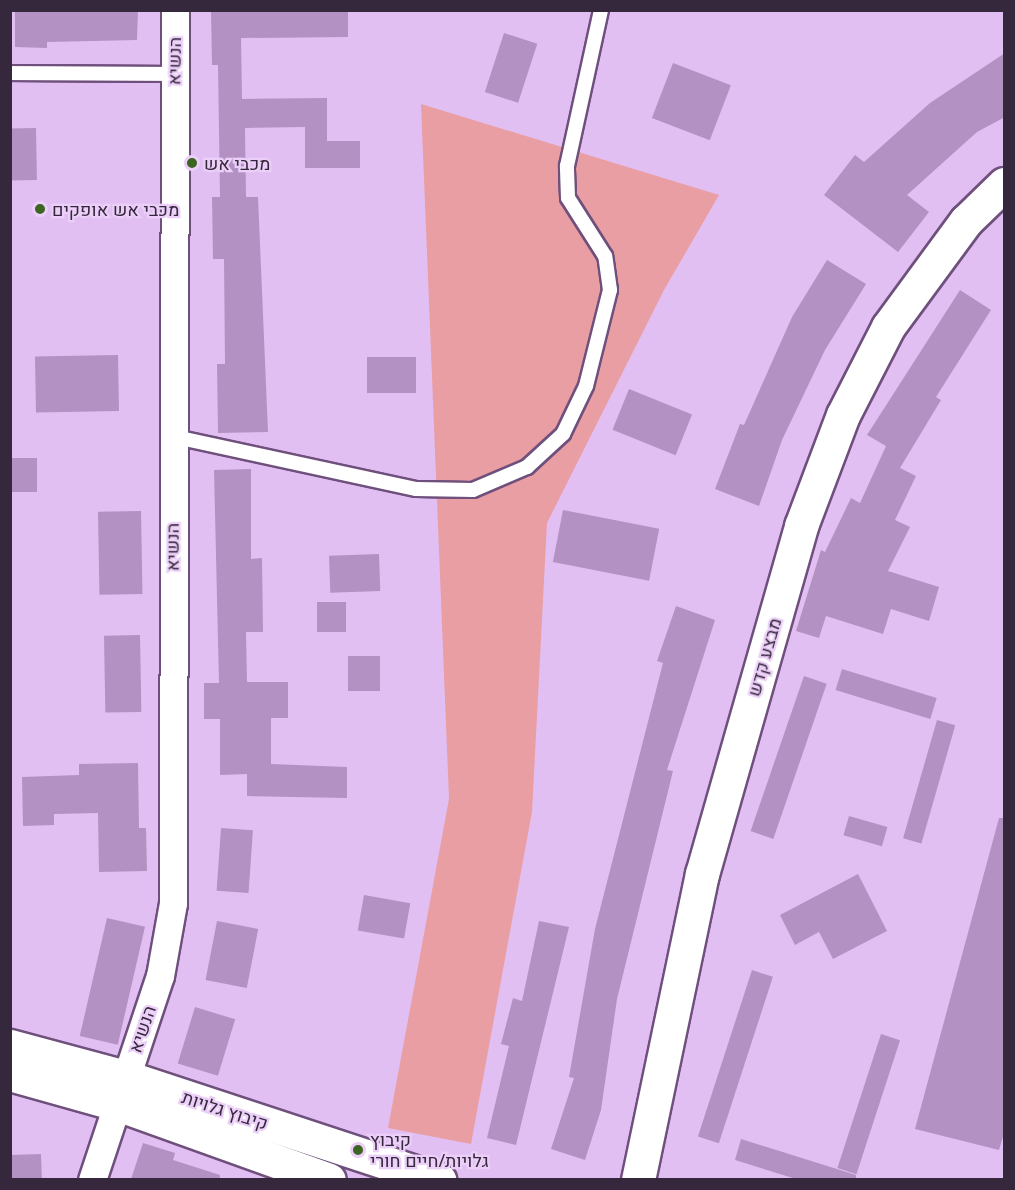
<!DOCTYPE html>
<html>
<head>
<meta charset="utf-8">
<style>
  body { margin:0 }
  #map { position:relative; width:1015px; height:1190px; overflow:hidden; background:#e2bff2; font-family:"Noto Sans",Heebo,sans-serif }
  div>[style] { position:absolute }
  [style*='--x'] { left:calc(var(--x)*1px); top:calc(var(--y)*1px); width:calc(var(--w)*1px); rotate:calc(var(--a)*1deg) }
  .green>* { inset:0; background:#e99ea3 }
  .building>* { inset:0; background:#b391c2; transform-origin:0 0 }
  .roads { filter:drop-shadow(2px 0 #6f507d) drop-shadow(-2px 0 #6f507d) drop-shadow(0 2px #6f507d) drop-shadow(0 -2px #6f507d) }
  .service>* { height:14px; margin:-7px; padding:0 7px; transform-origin:7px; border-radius:7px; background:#fff }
  .minor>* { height:27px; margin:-13.5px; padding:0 13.5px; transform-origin:13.5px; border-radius:13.5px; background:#fff }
  .tertiary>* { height:33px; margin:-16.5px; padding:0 16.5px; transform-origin:16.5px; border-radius:16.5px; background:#fff }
  .dots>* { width:16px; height:16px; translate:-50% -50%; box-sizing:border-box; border:3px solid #ebcff8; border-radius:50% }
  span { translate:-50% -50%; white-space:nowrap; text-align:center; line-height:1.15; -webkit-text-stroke:4.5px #ebcff8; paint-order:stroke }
  .street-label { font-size:18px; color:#36283c }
  .poi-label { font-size:18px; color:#36283c }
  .left { translate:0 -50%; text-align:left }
  .frame { position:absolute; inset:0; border:12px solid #36283c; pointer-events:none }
</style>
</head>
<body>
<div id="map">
  <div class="green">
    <i style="clip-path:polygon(421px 104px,719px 195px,664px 290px,547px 523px,532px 812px,471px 1144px,388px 1128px,449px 799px)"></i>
  </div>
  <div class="building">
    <i style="clip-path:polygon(15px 10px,138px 10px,137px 40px,47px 42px,47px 48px,15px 47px)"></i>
    <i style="clip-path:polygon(348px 10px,348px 37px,241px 38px,242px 99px,327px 98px,327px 141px,360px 141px,360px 168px,305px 168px,305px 127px,245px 128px,246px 197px,258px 197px,268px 432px,218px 433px,217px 364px,225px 364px,224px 259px,213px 259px,212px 197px,220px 197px,218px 65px,212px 65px,211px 11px)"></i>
    <i style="left:504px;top:33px;width:35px;height:62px;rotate:18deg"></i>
    <i style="clip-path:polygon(1005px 53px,1005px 117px,977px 132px,907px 195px,929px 212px,898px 252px,824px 195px,855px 155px,864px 162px,930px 103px)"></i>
    <i style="left:673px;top:63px;width:62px;height:59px;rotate:21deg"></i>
    <i style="left:36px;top:128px;width:52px;height:26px;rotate:89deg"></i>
    <i style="clip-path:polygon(827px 260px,866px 284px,825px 350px,782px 440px,759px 506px,715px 489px,740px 424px,744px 425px,792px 317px)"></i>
    <i style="clip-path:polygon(960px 290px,991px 310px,936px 397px,941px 400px,900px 468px,916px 476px,895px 520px,910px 527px,888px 571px,939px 587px,929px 621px,891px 609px,883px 634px,826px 616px,819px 638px,796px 631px,821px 550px,825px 552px,851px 498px,860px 503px,886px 446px,867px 435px)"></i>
    <i style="left:118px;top:355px;width:56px;height:83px;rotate:89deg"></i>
    <i style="left:416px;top:357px;width:36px;height:49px;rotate:90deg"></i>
    <i style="left:629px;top:389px;width:68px;height:44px;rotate:22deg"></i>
    <i style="left:10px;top:458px;width:27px;height:34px"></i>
    <i style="clip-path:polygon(251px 469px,251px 559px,262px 558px,263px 632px,246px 632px,247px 682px,288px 682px,288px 718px,271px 718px,271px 764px,347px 767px,347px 798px,247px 796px,247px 774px,220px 775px,220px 719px,204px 719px,204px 683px,219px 683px,214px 470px)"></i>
    <i style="left:563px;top:510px;width:98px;height:53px;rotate:11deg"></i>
    <i style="left:141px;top:511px;width:83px;height:43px;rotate:89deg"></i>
    <i style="left:379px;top:554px;width:37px;height:50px;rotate:88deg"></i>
    <i style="left:317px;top:602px;width:29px;height:30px"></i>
    <i style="clip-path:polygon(676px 606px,715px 620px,667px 770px,673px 771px,617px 999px,601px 1110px,585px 1160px,551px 1149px,574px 1078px,569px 1077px,595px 929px,663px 663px,657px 661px)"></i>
    <i style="left:140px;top:635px;width:77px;height:36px;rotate:89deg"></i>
    <i style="left:348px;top:656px;width:32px;height:35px"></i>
    <i style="left:842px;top:669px;width:99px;height:22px;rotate:17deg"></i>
    <i style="left:804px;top:676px;width:24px;height:164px;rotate:19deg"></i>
    <i style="left:937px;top:720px;width:19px;height:123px;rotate:16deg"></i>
    <i style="clip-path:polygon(138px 763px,139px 828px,146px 828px,147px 871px,99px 872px,98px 813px,54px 814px,54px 825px,23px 826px,22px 777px,79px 775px,79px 764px)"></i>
    <i style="left:849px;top:816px;width:40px;height:20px;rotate:16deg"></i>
    <i style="clip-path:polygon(999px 818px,1005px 818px,1005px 1130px,999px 1150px,915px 1129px)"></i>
    <i style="left:221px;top:828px;width:32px;height:63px;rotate:4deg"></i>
    <i style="clip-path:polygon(858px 874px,887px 931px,833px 959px,819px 932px,795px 945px,780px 915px)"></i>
    <i style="left:364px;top:895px;width:47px;height:36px;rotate:10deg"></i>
    <i style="left:107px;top:918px;width:39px;height:121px;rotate:13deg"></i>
    <i style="left:217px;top:921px;width:42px;height:60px;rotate:11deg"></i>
    <i style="clip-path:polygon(539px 921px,569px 927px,516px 1145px,487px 1138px,509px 1046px,501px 1044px,513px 998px,522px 1001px)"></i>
    <i style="left:752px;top:970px;width:22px;height:175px;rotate:18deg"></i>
    <i style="left:195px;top:1007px;width:42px;height:59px;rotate:17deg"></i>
    <i style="left:881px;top:1034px;width:20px;height:141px;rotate:18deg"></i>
    <i style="clip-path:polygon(741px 1139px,856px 1175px,856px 1179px,796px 1179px,735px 1160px)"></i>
    <i style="clip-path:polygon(143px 1143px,175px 1153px,173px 1160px,220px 1175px,220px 1179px,131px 1179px)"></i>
    <i style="left:41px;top:1154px;width:25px;height:31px;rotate:88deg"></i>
  </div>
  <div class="roads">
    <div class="service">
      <i style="--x:10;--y:73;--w:164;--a:0.3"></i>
      <i style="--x:171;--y:436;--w:251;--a:12.2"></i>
      <i style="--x:416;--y:489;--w:57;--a:1"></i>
      <i style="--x:473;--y:490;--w:59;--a:-23.1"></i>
      <i style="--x:527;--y:467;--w:49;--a:-42.5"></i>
      <i style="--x:563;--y:434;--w:53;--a:-64.4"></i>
      <i style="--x:586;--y:386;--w:99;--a:-76"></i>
      <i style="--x:610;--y:290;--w:34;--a:-98"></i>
      <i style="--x:605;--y:256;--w:69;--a:-122.5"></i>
      <i style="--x:568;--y:198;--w:32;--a:-92"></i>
      <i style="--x:567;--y:166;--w:160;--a:-77.7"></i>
    </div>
    <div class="minor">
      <i style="--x:92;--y:1180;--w:215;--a:-71.6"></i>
      <i style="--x:160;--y:976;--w:74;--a:-79.9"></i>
      <i style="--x:173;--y:903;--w:893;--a:-89.87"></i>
    </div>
    <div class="tertiary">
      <i style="--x:10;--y:1046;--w:120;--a:15"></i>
      <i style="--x:126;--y:1077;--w:330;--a:18.2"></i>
      <i style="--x:10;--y:1074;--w:111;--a:15.7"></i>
      <i style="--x:117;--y:1104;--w:225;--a:19.7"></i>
      <i style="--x:638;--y:1180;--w:313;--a:-78.2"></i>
      <i style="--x:702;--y:874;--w:362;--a:-74.1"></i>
      <i style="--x:801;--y:526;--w:119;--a:-69.3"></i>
      <i style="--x:843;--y:415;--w:99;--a:-62.9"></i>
      <i style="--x:888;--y:327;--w:132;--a:-53.7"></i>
      <i style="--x:966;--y:221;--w:53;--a:-44.2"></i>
    </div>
  </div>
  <div class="dots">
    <i style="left:192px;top:163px;background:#3c6521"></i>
    <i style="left:40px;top:209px;background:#3c6521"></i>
    <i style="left:358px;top:1150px;background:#3c6521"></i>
  </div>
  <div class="street-label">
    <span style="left:174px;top:61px;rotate:-89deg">הנשיא</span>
    <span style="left:172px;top:547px;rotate:-90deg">הנשיא</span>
    <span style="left:764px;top:657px;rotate:-74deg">מבצע קדש</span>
    <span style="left:142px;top:1029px;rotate:-71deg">הנשיא</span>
    <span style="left:225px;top:1110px;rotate:18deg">קיבוץ גלויות</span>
  </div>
  <div class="poi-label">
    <span class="left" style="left:204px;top:163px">מכבי אש</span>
    <span class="left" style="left:52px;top:209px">מכבי אש אופקים</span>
    <span class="left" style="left:370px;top:1150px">קיבוץ<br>גלויות/חיים חורי</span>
  </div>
  <div class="frame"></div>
</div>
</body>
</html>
